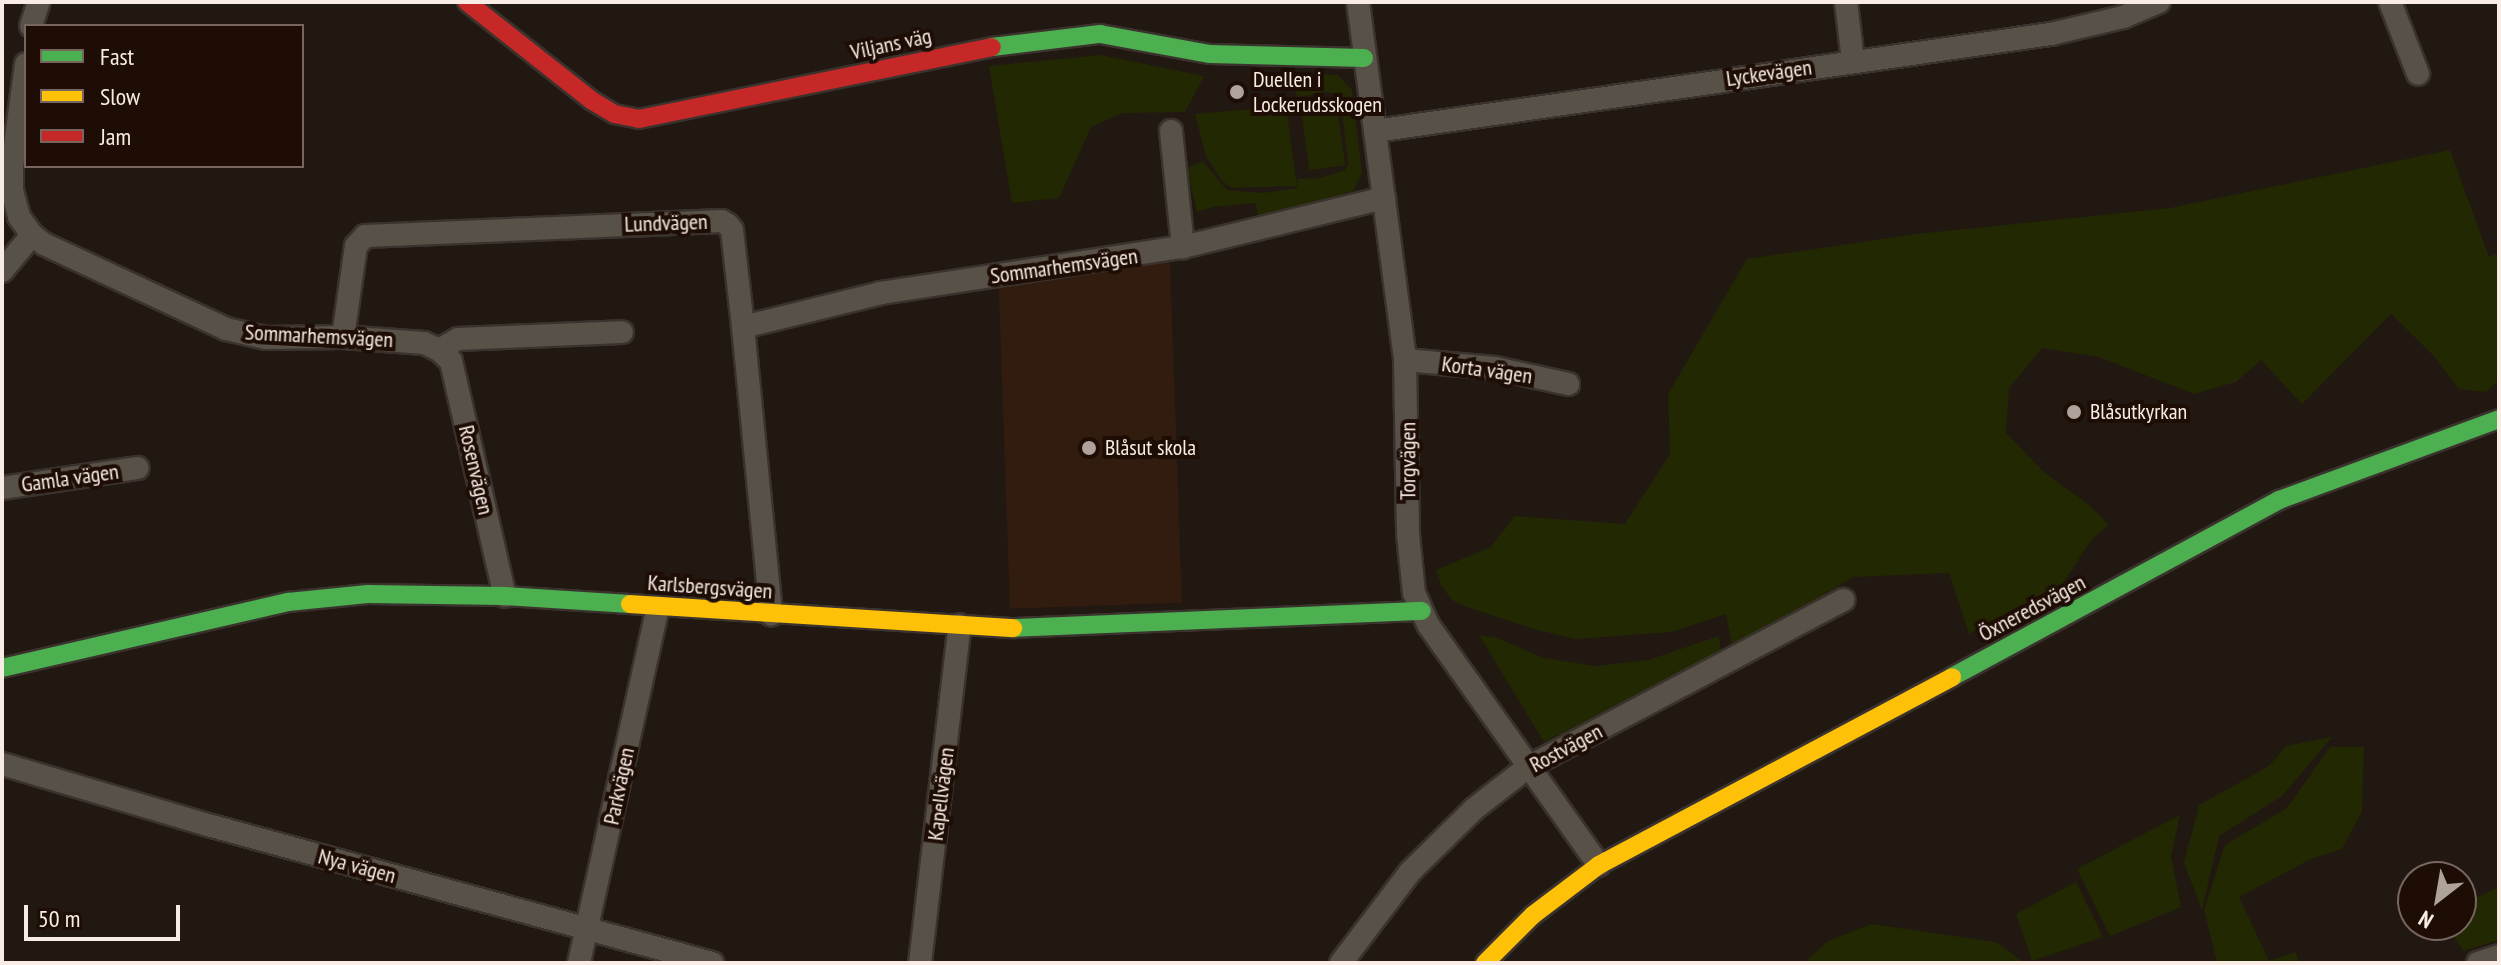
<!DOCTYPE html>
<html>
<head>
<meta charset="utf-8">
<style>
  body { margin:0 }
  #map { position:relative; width:2501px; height:965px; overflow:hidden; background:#221812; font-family:"PT Sans Narrow",sans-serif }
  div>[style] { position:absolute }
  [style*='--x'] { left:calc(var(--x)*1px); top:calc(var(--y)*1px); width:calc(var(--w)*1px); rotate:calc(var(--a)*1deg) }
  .built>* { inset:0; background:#321c0f; transform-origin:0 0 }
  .green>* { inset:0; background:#212802; transform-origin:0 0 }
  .roads { filter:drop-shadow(2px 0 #3a322d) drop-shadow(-2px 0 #3a322d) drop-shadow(0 2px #3a322d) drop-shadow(0 -2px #3a322d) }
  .street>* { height:22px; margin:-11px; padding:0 11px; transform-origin:11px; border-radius:11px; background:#585148 }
  .fast>* { height:18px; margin:-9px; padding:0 9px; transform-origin:9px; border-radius:9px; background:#4caf50 }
  .slow>* { height:18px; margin:-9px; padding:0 9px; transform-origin:9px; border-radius:9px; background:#ffc107 }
  .jam>* { height:18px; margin:-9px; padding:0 9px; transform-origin:9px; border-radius:9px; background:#c62828 }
  .dots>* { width:22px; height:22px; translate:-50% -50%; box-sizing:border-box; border:4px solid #1e0d05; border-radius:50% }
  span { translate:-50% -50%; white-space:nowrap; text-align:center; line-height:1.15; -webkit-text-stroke:8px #1e0d05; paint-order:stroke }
  .street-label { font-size:22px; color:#f9ece5 }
  .poi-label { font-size:22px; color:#f9ece5 }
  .left { translate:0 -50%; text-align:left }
  .frame { position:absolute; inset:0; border:4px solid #f9ece5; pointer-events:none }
  .legend { position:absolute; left:24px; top:24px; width:280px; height:144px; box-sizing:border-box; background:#1e0d05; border:2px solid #76665f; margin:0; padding:10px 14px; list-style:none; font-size:24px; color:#f9ece5 }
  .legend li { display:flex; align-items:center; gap:16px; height:40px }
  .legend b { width:40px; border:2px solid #76665f }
  .north { position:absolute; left:2397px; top:861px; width:80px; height:80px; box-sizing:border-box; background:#1e0d05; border:2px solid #76665f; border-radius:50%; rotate:211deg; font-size:22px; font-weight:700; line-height:32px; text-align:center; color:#f9ece5 }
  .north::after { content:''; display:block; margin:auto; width:28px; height:36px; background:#aea29b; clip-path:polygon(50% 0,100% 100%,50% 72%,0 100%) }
  .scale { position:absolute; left:24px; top:905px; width:156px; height:36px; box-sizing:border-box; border:4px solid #f9ece5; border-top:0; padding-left:10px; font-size:24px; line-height:28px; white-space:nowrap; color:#f9ece5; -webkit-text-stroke:6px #1e0d05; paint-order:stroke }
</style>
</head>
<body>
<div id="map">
  <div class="built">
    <i style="left:1170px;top:262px;width:341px;height:172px;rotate:88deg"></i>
  </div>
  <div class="green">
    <i style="clip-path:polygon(1101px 55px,1204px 76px,1185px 112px,1122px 113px,1091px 127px,1059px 198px,1012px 203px,989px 66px)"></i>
    <i style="clip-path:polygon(1298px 74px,1338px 75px,1352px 90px,1362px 173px,1353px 191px,1259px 217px,1255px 203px,1212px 207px,1197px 212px,1187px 168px,1203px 161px,1227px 190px,1263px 193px,1297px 188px,1298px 179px,1320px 178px,1345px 170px,1348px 164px,1340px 95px,1326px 92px,1298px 97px,1293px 87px)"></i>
    <i style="left:1336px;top:100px;width:66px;height:36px;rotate:82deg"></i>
    <i style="clip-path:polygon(1286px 106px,1297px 186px,1232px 188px,1222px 181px,1206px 156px,1195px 114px)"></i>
    <i style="clip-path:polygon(2450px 150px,2489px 257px,2499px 253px,2499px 380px,2486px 392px,2459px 389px,2434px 356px,2391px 314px,2302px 404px,2261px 360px,2236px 382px,2194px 394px,2099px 357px,2042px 348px,2009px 388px,2006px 433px,2045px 473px,2089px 505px,2109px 525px,2092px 539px,2063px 583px,1969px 634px,1949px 573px,1853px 577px,1733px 651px,1726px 614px,1671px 632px,1576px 639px,1537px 630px,1467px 607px,1452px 600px,1441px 585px,1436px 570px,1491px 547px,1515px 516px,1625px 524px,1670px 454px,1668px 394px,1747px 259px,1916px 234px,2170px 208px)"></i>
    <i style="clip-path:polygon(1479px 635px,1497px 638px,1544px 658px,1595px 666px,1648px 660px,1719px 636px,1721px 653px,1544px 742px)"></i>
    <i style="clip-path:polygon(2332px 737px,2282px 796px,2219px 836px,2202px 910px,2184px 863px,2199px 805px,2269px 766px,2286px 746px)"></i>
    <i style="clip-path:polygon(2330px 747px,2364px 747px,2362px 811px,2342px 849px,2311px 859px,2239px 897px,2269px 961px,2296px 952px,2299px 963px,2217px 963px,2204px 910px,2225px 845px,2287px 808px)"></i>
    <i style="clip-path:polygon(2180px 815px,2171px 856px,2181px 907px,2110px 936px,2077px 869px)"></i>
    <i style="clip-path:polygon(2076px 882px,2103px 937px,2032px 961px,2016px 914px)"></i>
    <i style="clip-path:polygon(2499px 887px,2499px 940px,2463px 951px,2448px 925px,2461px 925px,2461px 905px)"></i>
    <i style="clip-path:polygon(1871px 924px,1996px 942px,2025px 963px,1804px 963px,1828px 941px)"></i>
  </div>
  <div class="roads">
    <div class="street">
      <i style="--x:1358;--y:2;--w:361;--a:82.5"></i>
      <i style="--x:1405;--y:360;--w:174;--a:89"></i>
      <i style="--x:1408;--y:534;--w:59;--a:84.2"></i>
      <i style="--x:1414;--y:593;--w:36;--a:66"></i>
      <i style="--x:1429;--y:626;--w:293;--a:54.6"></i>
      <i style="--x:1846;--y:2;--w:59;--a:83.2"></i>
      <i style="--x:2390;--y:2;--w:77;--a:68.7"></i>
      <i style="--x:31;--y:26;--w:25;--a:-72"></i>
      <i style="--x:26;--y:64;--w:105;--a:97.7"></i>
      <i style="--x:12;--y:168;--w:22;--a:90"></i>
      <i style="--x:12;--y:190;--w:28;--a:75"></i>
      <i style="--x:19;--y:217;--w:22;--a:54"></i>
      <i style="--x:32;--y:235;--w:15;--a:37"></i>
      <i style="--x:44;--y:244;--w:201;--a:25"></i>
      <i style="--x:226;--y:329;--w:41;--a:12.7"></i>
      <i style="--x:266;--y:338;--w:77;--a:-0.7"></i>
      <i style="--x:343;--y:337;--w:81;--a:4.2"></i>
      <i style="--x:424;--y:343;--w:17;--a:25"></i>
      <i style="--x:439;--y:350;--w:22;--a:-30"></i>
      <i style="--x:458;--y:339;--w:164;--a:-2.4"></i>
      <i style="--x:1171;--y:131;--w:117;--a:84.1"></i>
      <i style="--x:1375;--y:131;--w:683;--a:-8.17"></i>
      <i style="--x:2051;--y:34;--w:74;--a:-13.3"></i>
      <i style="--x:2123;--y:17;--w:39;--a:-23"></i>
      <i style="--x:2;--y:271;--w:47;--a:-50.2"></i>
      <i style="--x:743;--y:327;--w:142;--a:-13.8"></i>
      <i style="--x:881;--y:293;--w:305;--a:-8.7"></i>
      <i style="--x:1183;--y:247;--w:207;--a:-13.7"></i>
      <i style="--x:343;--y:337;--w:92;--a:-81.9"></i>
      <i style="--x:356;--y:246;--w:13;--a:-48"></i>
      <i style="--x:365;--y:236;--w:357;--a:-2.4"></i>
      <i style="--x:722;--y:221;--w:7;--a:34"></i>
      <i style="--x:728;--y:225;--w:6;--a:51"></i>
      <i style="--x:732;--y:230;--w:98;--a:83.5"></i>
      <i style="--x:743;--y:327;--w:289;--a:84.4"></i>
      <i style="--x:439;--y:350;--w:16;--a:43"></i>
      <i style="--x:451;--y:361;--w:241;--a:77.1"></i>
      <i style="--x:1405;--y:360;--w:90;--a:5.1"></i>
      <i style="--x:1495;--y:368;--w:75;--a:12.4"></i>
      <i style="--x:2;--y:488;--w:137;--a:-8.4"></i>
      <i style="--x:2;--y:764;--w:215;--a:16.5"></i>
      <i style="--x:208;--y:825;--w:523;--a:15.31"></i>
      <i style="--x:579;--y:963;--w:364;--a:-77.5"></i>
      <i style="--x:920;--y:963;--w:340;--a:-83.3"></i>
      <i style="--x:1341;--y:963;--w:114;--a:-52.8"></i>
      <i style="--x:1410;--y:872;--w:90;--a:-44.5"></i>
      <i style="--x:1474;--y:809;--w:68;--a:-37.9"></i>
      <i style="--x:1528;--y:767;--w:357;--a:-27.9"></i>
      <i style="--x:2478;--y:963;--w:22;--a:-18"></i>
    </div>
    <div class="fast">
      <i style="--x:992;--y:47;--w:109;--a:-6.9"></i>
      <i style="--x:1100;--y:34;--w:112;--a:10.3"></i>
      <i style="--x:1210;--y:54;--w:154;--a:1.5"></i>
      <i style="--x:1013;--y:628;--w:409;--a:-2.4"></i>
      <i style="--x:2;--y:668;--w:294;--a:-13"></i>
      <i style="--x:288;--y:602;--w:80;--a:-5.7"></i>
      <i style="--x:368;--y:594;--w:137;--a:0.8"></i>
      <i style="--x:505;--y:596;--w:125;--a:3.7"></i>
      <i style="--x:1952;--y:677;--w:372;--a:-28.4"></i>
      <i style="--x:2279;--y:500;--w:234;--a:-20.2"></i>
    </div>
    <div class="slow">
      <i style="--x:630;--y:604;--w:384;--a:3.6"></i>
      <i style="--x:1485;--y:963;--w:68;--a:-45"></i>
      <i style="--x:1533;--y:915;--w:83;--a:-37.1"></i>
      <i style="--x:1599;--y:865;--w:400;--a:-28"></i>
    </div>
    <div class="jam">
      <i style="--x:467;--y:2;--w:158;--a:38.3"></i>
      <i style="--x:591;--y:100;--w:27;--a:31"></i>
      <i style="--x:614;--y:114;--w:25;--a:11"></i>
      <i style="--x:639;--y:119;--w:360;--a:-11.5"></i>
    </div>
  </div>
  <div class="dots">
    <i style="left:1237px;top:92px;background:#aea29b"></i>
    <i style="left:2074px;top:412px;background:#aea29b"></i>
    <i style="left:1089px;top:448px;background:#aea29b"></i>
  </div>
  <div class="street-label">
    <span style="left:891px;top:44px;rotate:-12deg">Viljans väg</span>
    <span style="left:1769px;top:73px;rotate:-8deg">Lyckevägen</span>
    <span style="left:666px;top:223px;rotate:-2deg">Lundvägen</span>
    <span style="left:1064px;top:266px;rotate:-8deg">Sommarhemsvägen</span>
    <span style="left:319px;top:336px;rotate:3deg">Sommarhemsvägen</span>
    <span style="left:1487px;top:370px;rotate:8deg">Korta vägen</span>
    <span style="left:1408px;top:461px;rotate:-90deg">Torgvägen</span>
    <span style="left:476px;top:470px;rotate:77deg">Rosenvägen</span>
    <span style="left:70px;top:478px;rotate:-8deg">Gamla vägen</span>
    <span style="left:710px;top:587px;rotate:4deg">Karlsbergsvägen</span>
    <span style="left:2032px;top:608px;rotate:-28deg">Öxneredsvägen</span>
    <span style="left:1566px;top:748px;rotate:-28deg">Rostvägen</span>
    <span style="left:619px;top:786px;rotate:-78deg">Parkvägen</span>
    <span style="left:941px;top:794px;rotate:-83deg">Kapellvägen</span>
    <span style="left:357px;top:866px;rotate:15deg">Nya vägen</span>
  </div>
  <div class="poi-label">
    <span class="left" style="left:1253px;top:92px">Duellen i<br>Lockerudsskogen</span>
    <span class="left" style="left:2090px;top:412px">Blåsutkyrkan</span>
    <span class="left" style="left:1105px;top:448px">Blåsut skola</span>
  </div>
  <div class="frame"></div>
  <ul class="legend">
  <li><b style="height:10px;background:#4caf50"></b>Fast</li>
  <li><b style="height:10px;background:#ffc107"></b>Slow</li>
  <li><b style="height:10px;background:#c62828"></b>Jam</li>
  </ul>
  <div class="north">N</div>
  <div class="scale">50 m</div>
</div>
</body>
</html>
